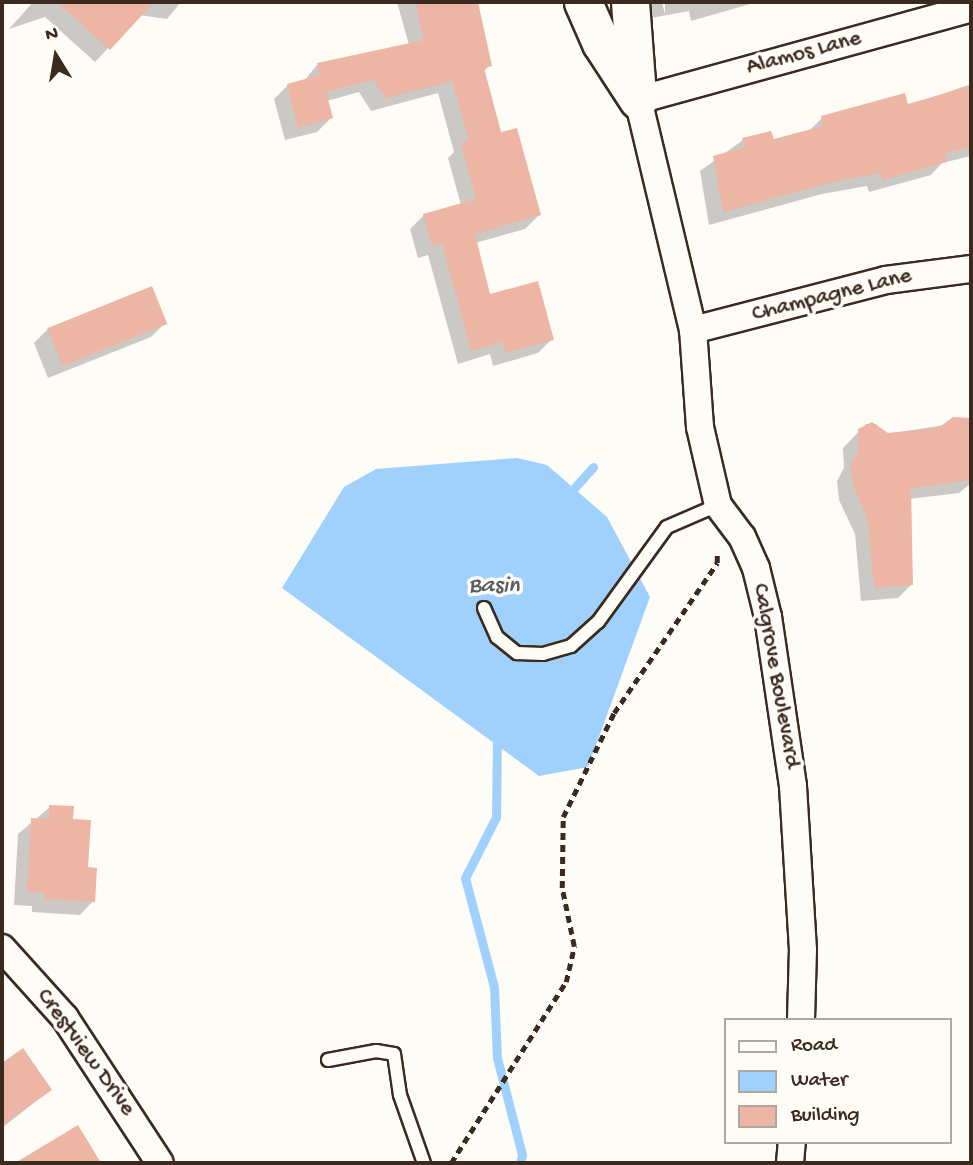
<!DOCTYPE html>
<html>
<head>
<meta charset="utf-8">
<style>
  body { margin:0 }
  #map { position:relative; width:973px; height:1165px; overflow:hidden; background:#fdfcf7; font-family:"Gochi Hand",sans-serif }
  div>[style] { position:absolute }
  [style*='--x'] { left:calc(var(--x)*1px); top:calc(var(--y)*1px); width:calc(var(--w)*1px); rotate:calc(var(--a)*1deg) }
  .water>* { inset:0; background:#a0d1fc }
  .shadow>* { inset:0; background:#0003 }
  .stream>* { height:9px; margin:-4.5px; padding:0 4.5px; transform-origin:4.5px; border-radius:4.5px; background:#a0d1fc }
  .building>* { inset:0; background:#edb5a3; transform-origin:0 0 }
  .path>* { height:4.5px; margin-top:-2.25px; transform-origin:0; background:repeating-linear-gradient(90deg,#3b2a1e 0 7px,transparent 0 12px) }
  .roads { filter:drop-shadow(2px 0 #3b2a1e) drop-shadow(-2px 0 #3b2a1e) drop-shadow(0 2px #3b2a1e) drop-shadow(0 -2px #3b2a1e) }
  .lane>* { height:12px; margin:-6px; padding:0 6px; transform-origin:6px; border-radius:6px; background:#fdfcf7 }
  .street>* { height:26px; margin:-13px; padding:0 13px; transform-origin:13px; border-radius:13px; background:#fdfcf7 }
  .secondary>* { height:37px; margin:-18.5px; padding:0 18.5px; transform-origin:18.5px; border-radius:18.5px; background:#fdfcf7 }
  span { translate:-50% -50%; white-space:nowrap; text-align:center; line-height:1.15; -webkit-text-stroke:7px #fdfcf7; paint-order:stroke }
  .street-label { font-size:23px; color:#3b2a1e }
  .water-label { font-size:24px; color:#595c61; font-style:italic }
  .frame { position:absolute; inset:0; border:4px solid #3b2a1e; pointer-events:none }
  .legend { position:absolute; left:724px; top:1018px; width:228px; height:126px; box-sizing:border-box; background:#fdfcf7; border:2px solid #afa8a0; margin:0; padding:9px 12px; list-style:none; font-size:21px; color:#3b2a1e }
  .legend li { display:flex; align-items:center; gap:14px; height:35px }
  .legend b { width:35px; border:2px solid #afa8a0 }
  .north { position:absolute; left:21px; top:21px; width:70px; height:70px; -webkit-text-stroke:5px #fdfcf7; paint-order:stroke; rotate:349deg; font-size:19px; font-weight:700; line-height:28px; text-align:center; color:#3b2a1e }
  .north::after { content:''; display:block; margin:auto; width:24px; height:32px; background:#3b2a1e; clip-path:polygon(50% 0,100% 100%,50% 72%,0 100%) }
</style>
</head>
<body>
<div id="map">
  <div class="water">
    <i style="clip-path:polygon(517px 458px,547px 465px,607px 517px,650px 597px,588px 767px,539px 776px,282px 588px,344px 487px,376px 469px)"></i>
  </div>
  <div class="shadow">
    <i style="clip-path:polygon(33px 2px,125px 2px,137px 12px,138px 2px,181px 2px,167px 19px,139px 15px,95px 62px,45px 17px,9px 29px)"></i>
    <i style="clip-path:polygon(397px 2px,475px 2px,490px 65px,483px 72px,500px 134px,539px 215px,525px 229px,475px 243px,489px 296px,552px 339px,538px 353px,493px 366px,490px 354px,458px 364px,428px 255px,418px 258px,410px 229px,424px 215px,461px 205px,448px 158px,454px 152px,438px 93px,371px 111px,359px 92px,327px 101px,331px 118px,317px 132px,285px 140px,274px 99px,288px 85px,304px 81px,317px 65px,409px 45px)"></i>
    <i style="clip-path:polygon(646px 2px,662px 2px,665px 14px,665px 2px,757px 2px,691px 21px,689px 11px,651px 18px)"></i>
    <i style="clip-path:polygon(971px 84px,971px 156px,942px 163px,931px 175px,869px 192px,867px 186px,822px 194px,709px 225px,700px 171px,743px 140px,772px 141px,808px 132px,822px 118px,907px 106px)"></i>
    <i style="clip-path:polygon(165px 323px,151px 337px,48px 378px,34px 343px,48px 329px)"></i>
    <i style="clip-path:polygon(970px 421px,971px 483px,959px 493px,909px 499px,912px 584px,898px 598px,861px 601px,855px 534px,839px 500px,837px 481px,844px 468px,843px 448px,866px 424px,876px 424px,887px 434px)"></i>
    <i style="clip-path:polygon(50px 807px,72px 821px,93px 901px,80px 915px,32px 912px,32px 906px,14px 905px,18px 834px)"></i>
    <i style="clip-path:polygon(23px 1051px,50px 1090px,2px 1128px,2px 1065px)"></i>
  </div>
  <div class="stream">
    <i style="--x:567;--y:496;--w:39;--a:-48"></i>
    <i style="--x:497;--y:736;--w:81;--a:90.7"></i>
    <i style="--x:496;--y:817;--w:68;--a:116.9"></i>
    <i style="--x:465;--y:878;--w:113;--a:75.1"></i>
    <i style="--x:494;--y:987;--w:71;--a:87.6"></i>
    <i style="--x:497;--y:1058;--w:100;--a:75.5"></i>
    <i style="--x:522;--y:1155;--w:8;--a:104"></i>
  </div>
  <div class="building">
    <i style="clip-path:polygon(57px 2px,154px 2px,110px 50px)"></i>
    <i style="clip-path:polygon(415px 2px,478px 2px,492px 66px,484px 68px,501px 132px,517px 128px,541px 215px,475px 234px,490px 294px,538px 281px,554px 340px,506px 353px,503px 342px,471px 351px,442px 243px,432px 246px,423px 214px,476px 199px,461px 143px,469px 141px,452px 81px,386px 98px,373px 80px,326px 92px,333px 118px,298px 128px,287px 84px,320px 75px,317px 63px,424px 40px)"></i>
    <i style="clip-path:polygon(971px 86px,971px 146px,945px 154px,947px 162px,882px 180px,881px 173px,837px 181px,723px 212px,713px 156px,745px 147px,742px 138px,771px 131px,774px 139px,823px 126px,821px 116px,905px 93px,908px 104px)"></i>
    <i style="left:152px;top:286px;width:41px;height:113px;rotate:68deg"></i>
    <i style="clip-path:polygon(953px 417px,971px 418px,971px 480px,911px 488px,913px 585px,874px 588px,868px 520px,853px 485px,850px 465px,858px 452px,858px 429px,872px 422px,888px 433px,938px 428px)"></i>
    <i style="clip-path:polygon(49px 805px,74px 806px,73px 819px,91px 820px,88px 867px,97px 868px,95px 902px,45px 899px,45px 893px,27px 892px,31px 818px,49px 819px)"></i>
    <i style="clip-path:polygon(23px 1048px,52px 1090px,2px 1125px,2px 1063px)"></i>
    <i style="clip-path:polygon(78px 1125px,101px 1163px,15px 1163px)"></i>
  </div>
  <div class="path">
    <i style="--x:451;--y:1163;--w:214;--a:-57.6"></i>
    <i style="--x:566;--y:982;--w:37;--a:-77"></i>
    <i style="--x:574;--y:946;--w:59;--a:-101.7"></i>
    <i style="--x:562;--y:888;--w:71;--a:-89.2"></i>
    <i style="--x:563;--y:817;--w:116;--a:-63.9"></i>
    <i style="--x:614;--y:713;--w:182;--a:-55.5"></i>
    <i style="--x:717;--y:563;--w:12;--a:-90"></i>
  </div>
  <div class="roads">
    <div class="lane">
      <i style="--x:484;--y:608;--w:32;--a:66"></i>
      <i style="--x:497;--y:637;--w:26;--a:39"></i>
      <i style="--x:517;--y:653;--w:26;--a:2"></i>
      <i style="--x:543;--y:654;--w:29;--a:-16"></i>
      <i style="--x:571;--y:646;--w:36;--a:-42"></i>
      <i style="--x:598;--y:622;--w:117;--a:-54"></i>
      <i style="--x:667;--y:527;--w:56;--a:-23.3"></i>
      <i style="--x:328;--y:1060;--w:49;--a:-10.6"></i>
      <i style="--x:376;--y:1051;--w:18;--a:9"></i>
      <i style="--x:394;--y:1054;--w:41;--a:81.7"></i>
      <i style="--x:400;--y:1095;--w:72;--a:70.6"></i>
    </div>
    <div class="street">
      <i style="--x:693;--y:330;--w:199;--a:-14.5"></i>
      <i style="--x:886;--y:280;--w:86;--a:-7.4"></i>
      <i style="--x:2;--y:948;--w:94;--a:48"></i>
      <i style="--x:65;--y:1018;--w:173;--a:56.8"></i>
      <i style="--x:801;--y:1020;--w:70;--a:-88.4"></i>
      <i style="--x:803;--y:950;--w:164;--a:-93.5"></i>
      <i style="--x:793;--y:786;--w:171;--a:-98.4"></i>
      <i style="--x:768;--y:617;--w:50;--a:-103.8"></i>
      <i style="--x:756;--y:568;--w:34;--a:-114"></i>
      <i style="--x:742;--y:537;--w:40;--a:-127"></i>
      <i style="--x:718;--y:505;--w:80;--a:-103"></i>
      <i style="--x:700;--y:427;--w:97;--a:-94.1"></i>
      <i style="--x:693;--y:330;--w:236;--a:-103.4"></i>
      <i style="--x:638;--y:100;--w:345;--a:-15.4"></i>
      <i style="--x:790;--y:1163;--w:21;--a:-85"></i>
    </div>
    <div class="secondary">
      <i style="--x:583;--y:2;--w:45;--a:66.3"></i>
      <i style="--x:601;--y:43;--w:68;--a:57"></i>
      <i style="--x:630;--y:2;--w:93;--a:85.7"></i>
    </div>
  </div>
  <div class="street-label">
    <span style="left:804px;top:54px;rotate:-15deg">Alamos Lane</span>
    <span style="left:832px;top:296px;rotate:-14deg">Champagne Lane</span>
    <span style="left:775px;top:676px;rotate:80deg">Calgrove Boulevard</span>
    <span style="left:85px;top:1053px;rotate:54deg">Crestview Drive</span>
  </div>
  <div class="water-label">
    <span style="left:494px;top:587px">Basin</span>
  </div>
  <div class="frame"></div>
  <ul class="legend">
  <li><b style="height:9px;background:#fdfcf7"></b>Road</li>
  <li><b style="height:19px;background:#a0d1fc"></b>Water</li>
  <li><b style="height:19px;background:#edb5a3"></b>Building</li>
  </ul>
  <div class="north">N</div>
</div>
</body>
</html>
